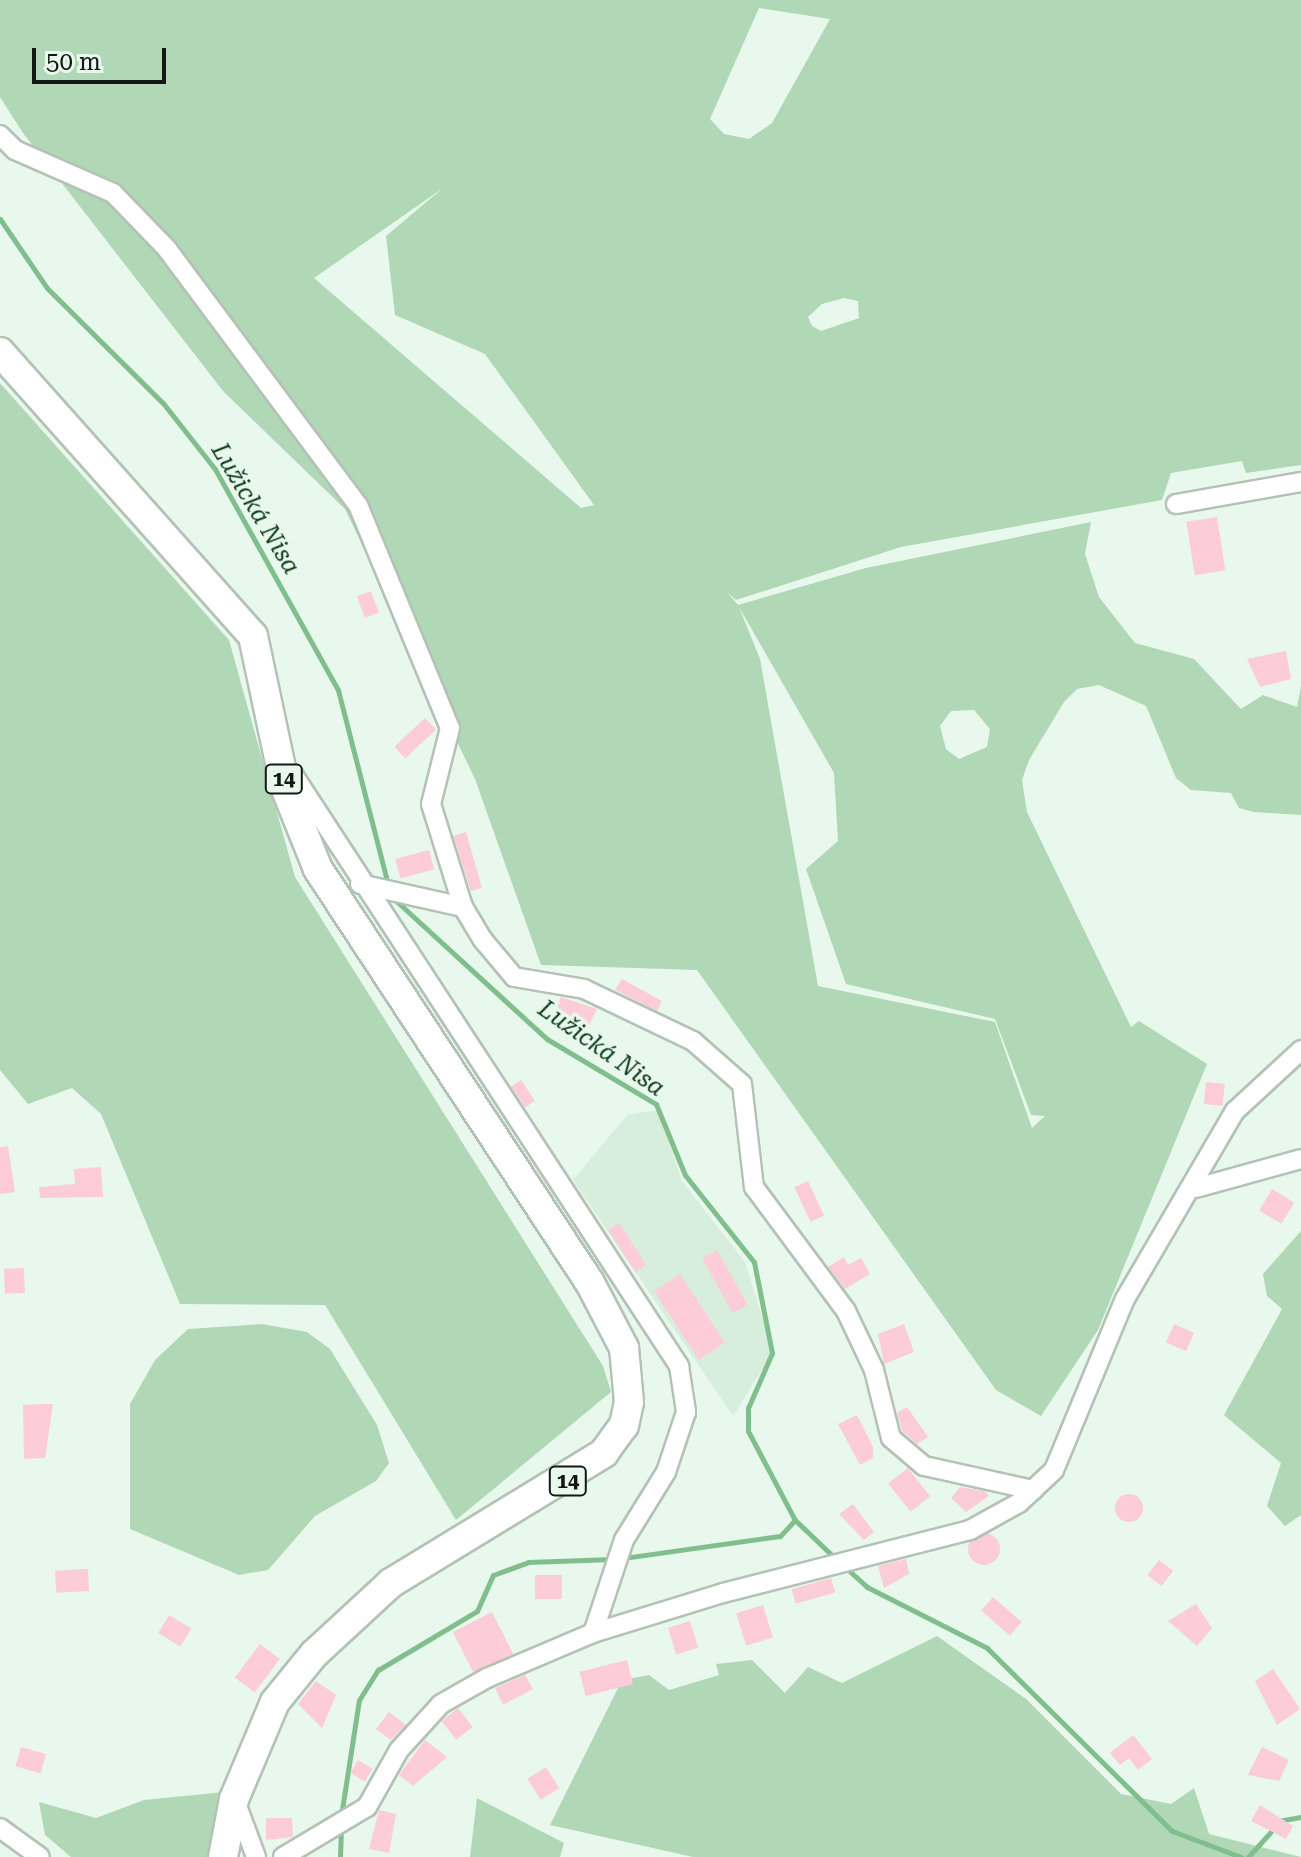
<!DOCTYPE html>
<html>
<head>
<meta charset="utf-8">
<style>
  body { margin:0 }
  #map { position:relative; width:1301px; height:1857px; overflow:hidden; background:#e9f8ec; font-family:"Roboto Serif",serif }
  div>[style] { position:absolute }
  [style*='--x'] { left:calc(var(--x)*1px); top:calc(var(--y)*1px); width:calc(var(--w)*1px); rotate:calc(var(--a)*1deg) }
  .built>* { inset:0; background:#d8eedc }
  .green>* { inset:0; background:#b0d8b7 }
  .stream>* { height:5px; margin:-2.5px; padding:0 2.5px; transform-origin:2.5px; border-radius:2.5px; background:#81be8d }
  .building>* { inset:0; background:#fcccd9; transform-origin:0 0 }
  .round { border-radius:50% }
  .roads { filter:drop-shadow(2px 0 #b4c2b6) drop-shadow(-2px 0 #b4c2b6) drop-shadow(0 2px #b4c2b6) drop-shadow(0 -2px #b4c2b6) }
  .minor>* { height:18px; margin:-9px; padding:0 9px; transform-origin:9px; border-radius:9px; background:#fff }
  .primary>* { height:28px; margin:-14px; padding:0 14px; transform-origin:14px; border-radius:14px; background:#fff }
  span { translate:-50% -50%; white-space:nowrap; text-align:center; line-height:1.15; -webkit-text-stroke:7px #e9f8ec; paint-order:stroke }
  .shield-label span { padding:2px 6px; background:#e9f8ec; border:2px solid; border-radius:6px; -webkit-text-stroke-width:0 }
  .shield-label { font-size:20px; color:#131814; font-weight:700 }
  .water-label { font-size:24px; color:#0b3a1a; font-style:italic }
  .scale { position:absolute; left:32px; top:48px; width:134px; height:36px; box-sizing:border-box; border:4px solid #131814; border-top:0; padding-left:10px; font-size:24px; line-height:28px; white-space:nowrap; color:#131814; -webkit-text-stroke:6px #e9f8ec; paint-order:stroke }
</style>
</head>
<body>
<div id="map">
  <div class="built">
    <i style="clip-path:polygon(658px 1110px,682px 1181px,745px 1262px,767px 1332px,772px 1354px,733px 1416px,573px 1180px,627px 1115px)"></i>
  </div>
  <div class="green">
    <i style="clip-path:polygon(evenodd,0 0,1301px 0,1301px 465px,1246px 473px,1242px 461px,1171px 473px,1162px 500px,901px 547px,736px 600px,727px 592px,738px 605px,866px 568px,1091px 522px,1085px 554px,1099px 597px,1135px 643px,1194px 659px,1241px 709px,1263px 695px,1297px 707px,1301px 686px,1301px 815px,1254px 812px,1239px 808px,1231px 793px,1191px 790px,1176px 778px,1146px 706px,1099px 685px,1077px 689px,1064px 702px,1029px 760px,1022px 780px,1027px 812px,1131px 1027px,1139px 1021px,1207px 1064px,1098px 1330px,1041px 1416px,996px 1390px,697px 970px,541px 965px,475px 779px,345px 509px,223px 391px,23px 133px,0 97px,0 0,759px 8px,830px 19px,772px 123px,749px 139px,724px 134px,710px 119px,759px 8px,0 0,443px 188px,386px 236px,395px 315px,485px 354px,594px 505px,581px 508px,314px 278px,443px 188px,0 0,844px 298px,858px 301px,859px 318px,821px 331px,812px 326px,808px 317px,822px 304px,844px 298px,0 0,739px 607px,834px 773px,838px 841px,806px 869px,846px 984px,995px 1019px,1031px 1115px,1045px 1116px,1032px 1128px,995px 1022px,818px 986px,760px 659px,739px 607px,0 0,974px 710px,990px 729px,987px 747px,959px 759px,946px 749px,940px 726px,951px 711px,974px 710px)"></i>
    <i style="clip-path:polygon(0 383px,229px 640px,295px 877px,603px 1366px,611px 1392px,456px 1520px,325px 1305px,180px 1304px,101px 1114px,72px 1088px,28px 1104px,0 1070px)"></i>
    <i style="clip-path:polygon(1301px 1231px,1301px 1515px,1285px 1526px,1267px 1506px,1281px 1463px,1224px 1415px,1282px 1309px,1267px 1296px,1263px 1274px)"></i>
    <i style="clip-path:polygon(262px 1324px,307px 1332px,330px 1349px,377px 1425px,389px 1463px,376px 1481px,315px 1516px,268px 1570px,239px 1575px,130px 1529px,130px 1404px,155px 1360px,188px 1329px)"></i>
    <i style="clip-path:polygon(937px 1636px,1026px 1699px,1121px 1794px,1171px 1804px,1194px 1788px,1209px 1834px,1301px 1857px,693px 1857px,550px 1825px,622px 1680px,649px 1675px,669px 1690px,719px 1675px,716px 1664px,752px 1660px,785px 1693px,808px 1667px,842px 1683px)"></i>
    <i style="clip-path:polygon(224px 1792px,207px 1857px,71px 1857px,45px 1835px,39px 1802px,96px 1818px,144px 1800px)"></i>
    <i style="clip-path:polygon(477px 1798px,564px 1843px,560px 1857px,470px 1857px)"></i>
  </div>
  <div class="stream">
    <i style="--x:0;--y:219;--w:83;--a:55.7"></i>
    <i style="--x:47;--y:288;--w:163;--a:44.8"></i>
    <i style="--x:163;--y:403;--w:84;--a:51.8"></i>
    <i style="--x:215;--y:469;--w:253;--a:60.9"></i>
    <i style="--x:338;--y:690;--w:204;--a:75.6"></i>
    <i style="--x:393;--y:898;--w:209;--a:42.5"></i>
    <i style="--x:547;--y:1039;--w:127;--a:30.8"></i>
    <i style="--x:656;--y:1104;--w:77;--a:67.8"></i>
    <i style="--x:685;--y:1175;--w:111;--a:51.6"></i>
    <i style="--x:754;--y:1262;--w:93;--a:78.8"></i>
    <i style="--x:772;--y:1353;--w:60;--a:113.6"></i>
    <i style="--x:748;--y:1408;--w:23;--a:90"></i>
    <i style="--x:748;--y:1431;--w:101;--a:62.2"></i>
    <i style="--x:795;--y:1520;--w:22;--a:133"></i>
    <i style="--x:780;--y:1536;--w:159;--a:172"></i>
    <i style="--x:795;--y:1520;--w:58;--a:43.6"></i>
    <i style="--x:845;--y:1567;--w:30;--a:42"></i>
    <i style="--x:867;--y:1587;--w:135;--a:26.9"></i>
    <i style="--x:987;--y:1648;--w:260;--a:44.7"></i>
    <i style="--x:1172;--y:1831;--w:74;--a:20.6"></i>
    <i style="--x:341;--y:1816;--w:117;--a:-81.2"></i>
    <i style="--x:359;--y:1700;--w:36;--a:-58"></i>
    <i style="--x:378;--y:1670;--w:115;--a:-30.8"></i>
    <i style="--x:477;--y:1611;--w:39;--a:-66"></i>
    <i style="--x:493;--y:1575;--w:37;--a:-20"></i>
    <i style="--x:528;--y:1562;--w:85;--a:-2"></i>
    <i style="--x:1278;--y:1821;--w:23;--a:-10"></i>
    <i style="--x:340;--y:1857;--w:31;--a:-88"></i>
    <i style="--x:1248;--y:1857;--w:38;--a:-48"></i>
  </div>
  <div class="building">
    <i style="left:1217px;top:517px;width:54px;height:31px;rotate:81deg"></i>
    <i style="left:371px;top:591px;width:23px;height:15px;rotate:70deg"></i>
    <i style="clip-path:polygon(1286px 651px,1291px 679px,1260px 687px,1247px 659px)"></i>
    <i style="left:425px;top:718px;width:16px;height:42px;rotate:47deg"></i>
    <i style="clip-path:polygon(466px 832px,482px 888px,471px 891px,453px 836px)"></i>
    <i style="left:429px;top:850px;width:20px;height:35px;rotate:75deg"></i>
    <i style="clip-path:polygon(622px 979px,662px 1001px,657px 1011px,615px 990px)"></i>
    <i style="clip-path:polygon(561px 997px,597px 1009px,583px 1038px,555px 1011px)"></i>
    <i style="left:521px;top:1080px;width:25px;height:12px;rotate:56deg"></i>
    <i style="left:1206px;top:1082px;width:19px;height:22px;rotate:6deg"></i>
    <i style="clip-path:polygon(8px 1146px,15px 1192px,0 1194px,0 1147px)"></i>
    <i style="clip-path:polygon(101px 1167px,103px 1197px,40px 1198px,39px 1187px,75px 1184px,74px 1169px)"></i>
    <i style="left:808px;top:1181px;width:38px;height:15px;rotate:65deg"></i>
    <i style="left:1272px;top:1189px;width:26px;height:25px;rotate:31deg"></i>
    <i style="left:619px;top:1223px;width:50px;height:13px;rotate:57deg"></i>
    <i style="left:717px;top:1250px;width:63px;height:17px;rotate:61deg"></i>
    <i style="clip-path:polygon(844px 1257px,848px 1265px,861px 1258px,870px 1274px,845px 1289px,828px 1267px)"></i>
    <i style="left:24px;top:1268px;width:25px;height:20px;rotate:88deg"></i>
    <i style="left:680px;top:1274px;width:82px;height:31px;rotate:57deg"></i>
    <i style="clip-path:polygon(904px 1324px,914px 1352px,884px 1364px,878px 1334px)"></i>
    <i style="left:1174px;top:1324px;width:22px;height:20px;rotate:24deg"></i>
    <i style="clip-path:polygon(41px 1404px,53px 1404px,45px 1458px,24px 1459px,23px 1405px)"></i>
    <i style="clip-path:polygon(907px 1407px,928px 1437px,917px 1444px,902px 1431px,897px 1413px)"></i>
    <i style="clip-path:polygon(857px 1415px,873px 1447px,873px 1458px,860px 1465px,838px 1424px)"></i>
    <i style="left:908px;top:1468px;width:36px;height:25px;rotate:52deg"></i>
    <i style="clip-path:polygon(960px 1487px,984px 1491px,989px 1496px,966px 1512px,951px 1498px)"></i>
    <i class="round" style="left:1115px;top:1494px;width:28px;height:28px"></i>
    <i style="clip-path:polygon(853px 1504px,874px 1532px,864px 1540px,839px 1514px)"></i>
    <i class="round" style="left:968px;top:1533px;width:32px;height:32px"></i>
    <i style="clip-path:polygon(906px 1559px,909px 1574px,884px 1588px,878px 1566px)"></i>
    <i style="left:1159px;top:1560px;width:18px;height:19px;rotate:38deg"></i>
    <i style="left:88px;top:1569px;width:22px;height:33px;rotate:87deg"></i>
    <i style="left:535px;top:1575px;width:27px;height:24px"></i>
    <i style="left:831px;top:1578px;width:15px;height:41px;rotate:74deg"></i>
    <i style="left:993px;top:1597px;width:38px;height:18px;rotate:41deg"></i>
    <i style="clip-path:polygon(1196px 1604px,1212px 1628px,1197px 1646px,1168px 1621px)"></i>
    <i style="left:763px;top:1605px;width:34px;height:28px;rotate:73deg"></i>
    <i style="left:492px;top:1612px;width:47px;height:44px;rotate:63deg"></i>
    <i style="left:169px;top:1615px;width:26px;height:21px;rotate:31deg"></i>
    <i style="left:690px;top:1621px;width:28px;height:23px;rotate:73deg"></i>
    <i style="left:260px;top:1644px;width:25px;height:42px;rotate:37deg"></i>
    <i style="left:627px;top:1660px;width:25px;height:49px;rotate:76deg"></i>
    <i style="clip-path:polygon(1273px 1669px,1300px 1709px,1277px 1725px,1255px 1681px)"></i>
    <i style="clip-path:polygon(525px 1675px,533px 1689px,503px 1705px,495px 1688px)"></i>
    <i style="clip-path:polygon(316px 1681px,336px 1695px,322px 1728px,298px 1704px)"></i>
    <i style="left:458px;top:1708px;width:24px;height:21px;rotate:52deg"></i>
    <i style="clip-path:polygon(389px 1712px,406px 1725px,391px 1740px,376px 1729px)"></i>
    <i style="clip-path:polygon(1133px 1735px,1152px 1759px,1138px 1770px,1129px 1758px,1120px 1765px,1110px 1753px)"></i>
    <i style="clip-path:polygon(425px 1740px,447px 1757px,413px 1786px,399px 1775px)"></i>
    <i style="left:21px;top:1747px;width:26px;height:20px;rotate:16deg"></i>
    <i style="clip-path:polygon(1262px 1747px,1289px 1760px,1279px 1781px,1248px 1775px)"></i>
    <i style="left:358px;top:1760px;width:17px;height:15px;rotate:31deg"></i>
    <i style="left:546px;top:1767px;width:25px;height:22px;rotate:58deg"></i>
    <i style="clip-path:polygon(1260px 1805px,1293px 1826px,1286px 1839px,1251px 1821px)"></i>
    <i style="clip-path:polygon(379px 1810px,396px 1814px,389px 1853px,369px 1849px)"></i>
    <i style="clip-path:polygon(266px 1818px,292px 1818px,293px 1837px,266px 1840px)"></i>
  </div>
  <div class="roads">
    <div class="minor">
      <i style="--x:0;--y:135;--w:21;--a:45"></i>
      <i style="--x:15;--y:150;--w:107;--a:23.7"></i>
      <i style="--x:113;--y:193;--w:78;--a:46"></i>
      <i style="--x:167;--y:249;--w:319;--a:53.3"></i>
      <i style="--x:358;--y:505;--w:241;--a:67.6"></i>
      <i style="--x:450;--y:728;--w:78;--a:104"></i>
      <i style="--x:431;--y:804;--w:108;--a:72.7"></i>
      <i style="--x:463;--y:907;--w:39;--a:59"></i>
      <i style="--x:483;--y:940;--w:48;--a:50"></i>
      <i style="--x:514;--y:977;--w:71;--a:9.7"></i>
      <i style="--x:584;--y:989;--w:121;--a:25.5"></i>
      <i style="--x:693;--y:1041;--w:65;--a:41.3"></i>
      <i style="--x:742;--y:1084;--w:104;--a:83.4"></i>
      <i style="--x:754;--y:1187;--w:154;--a:53.4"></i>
      <i style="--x:846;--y:1311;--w:65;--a:64.6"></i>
      <i style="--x:874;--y:1370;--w:70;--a:76"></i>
      <i style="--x:891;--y:1438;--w:43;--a:40.3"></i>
      <i style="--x:924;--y:1466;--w:112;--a:12.4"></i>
      <i style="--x:1176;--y:504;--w:127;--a:-10"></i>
      <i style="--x:294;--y:776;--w:705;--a:56.87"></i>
      <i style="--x:679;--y:1366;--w:47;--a:81.3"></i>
      <i style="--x:686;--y:1412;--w:63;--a:108.4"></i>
      <i style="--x:666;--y:1472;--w:80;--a:121.7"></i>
      <i style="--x:624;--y:1540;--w:98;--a:108.4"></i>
      <i style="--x:360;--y:884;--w:106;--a:12.6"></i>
      <i style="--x:1196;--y:1188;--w:109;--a:-15.4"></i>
      <i style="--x:236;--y:1803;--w:58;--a:69.7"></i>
      <i style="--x:0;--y:1828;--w:49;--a:35.9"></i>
      <i style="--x:283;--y:1857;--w:98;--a:-30.8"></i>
      <i style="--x:367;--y:1807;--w:65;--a:-60.7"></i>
      <i style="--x:399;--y:1750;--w:62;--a:-47.6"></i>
      <i style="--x:441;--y:1704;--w:53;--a:-29.5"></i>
      <i style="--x:487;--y:1678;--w:115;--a:-23"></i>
      <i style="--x:593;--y:1633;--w:136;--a:-17.1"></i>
      <i style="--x:723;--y:1593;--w:255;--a:-14.3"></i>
      <i style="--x:970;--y:1530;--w:56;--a:-28.9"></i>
      <i style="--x:1019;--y:1503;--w:48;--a:-43.3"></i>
      <i style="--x:1054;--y:1470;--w:185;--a:-67.5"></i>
      <i style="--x:1125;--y:1299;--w:218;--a:-59.7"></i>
      <i style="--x:1235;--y:1111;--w:90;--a:-42.7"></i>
    </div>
    <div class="primary">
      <i style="--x:0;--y:352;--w:380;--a:48.3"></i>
      <i style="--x:253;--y:636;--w:154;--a:78"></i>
      <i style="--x:285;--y:787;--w:88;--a:68.1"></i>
      <i style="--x:318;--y:869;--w:493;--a:56.7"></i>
      <i style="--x:589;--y:1281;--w:76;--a:62.4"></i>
      <i style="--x:624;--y:1348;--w:54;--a:84.7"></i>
      <i style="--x:629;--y:1402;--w:24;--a:102"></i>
      <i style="--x:624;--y:1425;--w:34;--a:126"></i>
      <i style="--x:604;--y:1453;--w:250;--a:148.6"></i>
      <i style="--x:391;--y:1583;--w:105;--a:137.3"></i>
      <i style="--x:314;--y:1654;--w:62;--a:129.1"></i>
      <i style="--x:275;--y:1702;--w:105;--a:112.9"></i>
      <i style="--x:234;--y:1799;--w:59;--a:100.7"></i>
    </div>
  </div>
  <div class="shield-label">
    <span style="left:284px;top:779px">14</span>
    <span style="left:568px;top:1481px">14</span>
  </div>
  <div class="water-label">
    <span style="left:255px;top:509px;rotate:59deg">Lužická Nisa</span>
    <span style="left:601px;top:1049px;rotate:35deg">Lužická Nisa</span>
  </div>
  <div class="scale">50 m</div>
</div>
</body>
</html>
